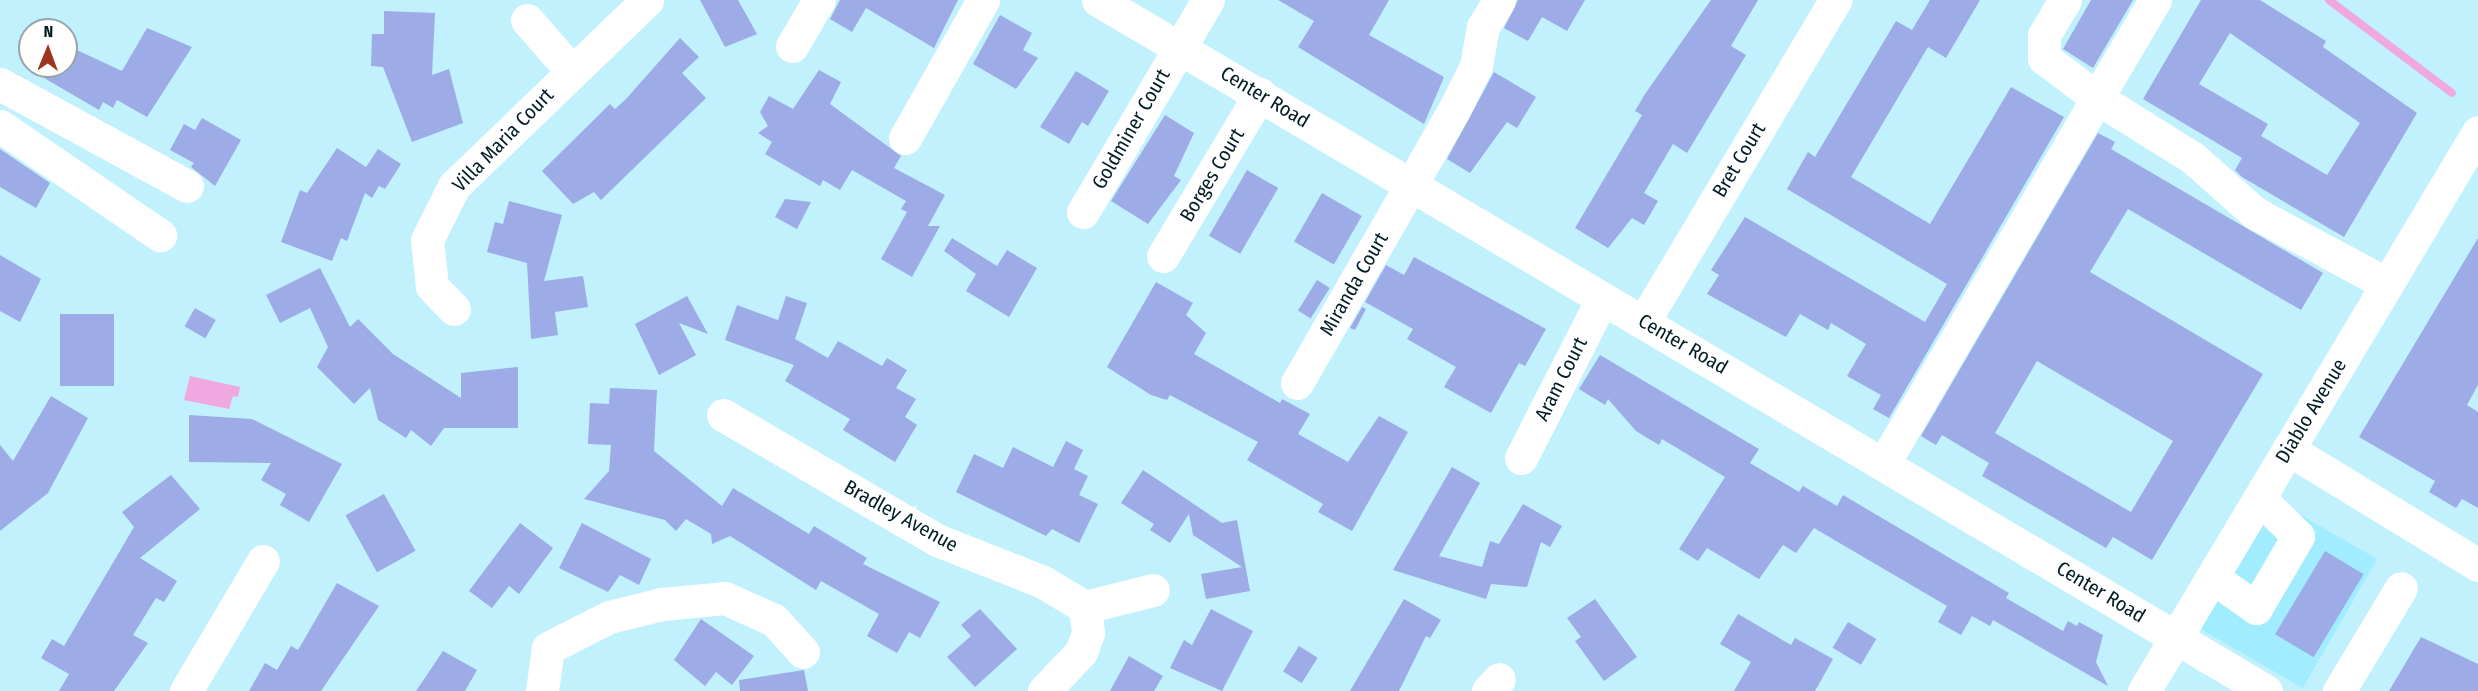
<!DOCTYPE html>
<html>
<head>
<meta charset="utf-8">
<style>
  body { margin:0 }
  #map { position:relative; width:2478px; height:691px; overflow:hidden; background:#c0f1fd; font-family:"Fira Sans Condensed",sans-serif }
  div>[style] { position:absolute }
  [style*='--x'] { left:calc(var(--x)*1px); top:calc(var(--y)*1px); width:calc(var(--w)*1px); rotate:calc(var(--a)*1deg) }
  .built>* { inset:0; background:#a1ecfe; transform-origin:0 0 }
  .water>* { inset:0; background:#efa8e0 }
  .stream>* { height:8px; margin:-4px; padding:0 4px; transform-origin:4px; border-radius:4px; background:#efa8e0 }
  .building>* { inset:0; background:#9dabe6; transform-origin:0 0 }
  .minor>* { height:33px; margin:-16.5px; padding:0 16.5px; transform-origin:16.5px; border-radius:16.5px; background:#fff }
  span { translate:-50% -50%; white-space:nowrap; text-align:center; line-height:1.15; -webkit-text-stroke:6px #fff; paint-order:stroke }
  .street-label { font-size:20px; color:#011c22 }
  .north { position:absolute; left:18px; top:18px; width:60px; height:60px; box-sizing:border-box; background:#fff; border:2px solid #99a4a7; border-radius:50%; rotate:1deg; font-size:16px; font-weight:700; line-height:24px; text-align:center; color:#011c22 }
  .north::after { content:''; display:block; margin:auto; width:21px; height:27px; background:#9e351d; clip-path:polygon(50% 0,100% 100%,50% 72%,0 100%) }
</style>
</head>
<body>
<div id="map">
  <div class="built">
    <i style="left:2275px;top:500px;width:118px;height:149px;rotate:30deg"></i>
  </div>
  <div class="water">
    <i style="clip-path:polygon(190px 376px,240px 387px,238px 397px,233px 396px,229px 409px,184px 400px)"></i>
  </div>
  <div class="stream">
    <i style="--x:2329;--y:0;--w:154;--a:37.1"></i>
  </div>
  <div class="building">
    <i style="clip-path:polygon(700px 0,738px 0,757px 34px,725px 47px)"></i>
    <i style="clip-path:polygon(840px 0,958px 0,934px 48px,866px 8px,852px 32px,830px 19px)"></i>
    <i style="clip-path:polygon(1278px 0,1389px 0,1369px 35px,1444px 77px,1424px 124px,1298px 47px,1314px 21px)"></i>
    <i style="clip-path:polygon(1518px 0,1585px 0,1567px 31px,1542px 17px,1528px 41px,1504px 28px)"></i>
    <i style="clip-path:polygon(1711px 0,1758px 0,1731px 46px,1746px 55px,1687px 153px,1673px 144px,1644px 193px,1658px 201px,1644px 225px,1632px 218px,1608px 248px,1575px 228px,1642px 115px,1635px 111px,1645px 94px)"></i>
    <i style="clip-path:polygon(1930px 0,1980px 0,1946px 58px,1928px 47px,1851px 177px,1930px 224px,2011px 87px,2064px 117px,1889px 418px,1873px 409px,1881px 395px,1847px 376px,1866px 344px,1831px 323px,1828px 330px,1800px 314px,1786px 337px,1707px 294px,1719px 275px,1711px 270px,1745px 217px,1925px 322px,1947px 284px,1787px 189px,1808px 152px,1815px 157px,1896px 21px,1912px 30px)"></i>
    <i style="clip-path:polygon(2091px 0,2133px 0,2093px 68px,2063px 49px)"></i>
    <i style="clip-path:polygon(evenodd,2201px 0,2260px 0,2326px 41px,2323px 47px,2417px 113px,2344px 237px,2242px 177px,2235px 170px,2242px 158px,2143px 99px,2201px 0,2230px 33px,2360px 123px,2327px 175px,2261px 136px,2268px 124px,2199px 84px,2230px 33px)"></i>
    <i style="clip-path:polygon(384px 11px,435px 13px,432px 75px,449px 69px,463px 123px,412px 142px,383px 67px,371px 66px,372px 34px,384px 34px)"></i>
    <i style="clip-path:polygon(1000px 15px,1032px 33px,1023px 50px,1038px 58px,1016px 89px,973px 64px)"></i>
    <i style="clip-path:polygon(147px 28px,192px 47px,147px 117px,117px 100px,113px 108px,103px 102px,99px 110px,27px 68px,66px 66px,66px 45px,122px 71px)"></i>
    <i style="clip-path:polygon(680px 38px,699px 57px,682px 73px,706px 98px,601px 200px,594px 192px,573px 204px,542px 171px,610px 104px,615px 109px,626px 99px)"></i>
    <i style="clip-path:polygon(819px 70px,841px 82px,830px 104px,901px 156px,894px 168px,945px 195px,928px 226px,940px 226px,912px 277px,881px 259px,907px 212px,901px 209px,906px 201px,852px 170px,840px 190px,823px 180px,820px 186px,765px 154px,772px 142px,758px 133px,768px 126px,760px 112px,769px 96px,793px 109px)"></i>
    <i style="clip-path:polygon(1076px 71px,1109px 91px,1088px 126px,1082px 122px,1069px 144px,1040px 127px)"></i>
    <i style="clip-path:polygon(1494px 72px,1536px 97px,1517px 128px,1507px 122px,1470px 173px,1447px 159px)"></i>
    <i style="clip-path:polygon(1165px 115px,1194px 133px,1174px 176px,1181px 180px,1148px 224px,1111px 201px)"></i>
    <i style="clip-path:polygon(202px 118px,241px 140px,215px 186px,191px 167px,194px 163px,170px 150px,184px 124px,195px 130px)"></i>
    <i style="clip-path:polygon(evenodd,2098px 133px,2115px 142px,2111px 149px,2323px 273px,2301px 310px,2128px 209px,2090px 272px,2263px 374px,2152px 560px,2113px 537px,2106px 548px,1982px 476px,1989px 463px,1942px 435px,1936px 445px,1921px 436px,2098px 133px,2037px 361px,2173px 441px,2131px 512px,1995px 433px,2037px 361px)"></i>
    <i style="clip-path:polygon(337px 148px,366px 167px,378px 149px,401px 164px,385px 189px,379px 186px,372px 198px,365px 193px,347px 241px,341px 238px,332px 261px,281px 242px,300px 190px,307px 193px)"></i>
    <i style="clip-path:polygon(0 149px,50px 183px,36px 208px,0 187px)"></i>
    <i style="left:1247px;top:170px;width:36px;height:76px;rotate:30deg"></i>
    <i style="left:1322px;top:193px;width:46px;height:56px;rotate:30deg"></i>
    <i style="clip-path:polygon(785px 199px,811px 202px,797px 229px,775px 217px)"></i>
    <i style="clip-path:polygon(509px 201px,562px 215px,544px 281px,583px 276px,588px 307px,555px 312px,558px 335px,531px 339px,527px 263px,487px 252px,495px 222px,503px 224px)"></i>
    <i style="clip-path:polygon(952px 238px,997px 266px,1007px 250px,1037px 268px,1009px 317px,966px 291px,976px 274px,944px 251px)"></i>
    <i style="clip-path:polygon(2478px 238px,2478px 385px,2467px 405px,2478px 412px,2478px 508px,2462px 499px,2456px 508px,2429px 492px,2435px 481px,2359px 437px)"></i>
    <i style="clip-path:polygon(0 255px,41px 279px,20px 322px,0 311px)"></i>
    <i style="clip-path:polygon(1414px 257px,1546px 329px,1525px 366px,1519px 363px,1491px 413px,1444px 387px,1456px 367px,1407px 339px,1413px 329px,1365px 302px,1386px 265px,1404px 275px)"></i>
    <i style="clip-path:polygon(320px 268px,350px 327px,358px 319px,393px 354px,461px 398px,461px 373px,518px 367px,518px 428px,444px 428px,431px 446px,411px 430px,406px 438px,378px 420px,370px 388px,354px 404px,317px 367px,328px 347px,310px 308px,280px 323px,266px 295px)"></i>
    <i style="left:1317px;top:280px;width:15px;height:36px;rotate:32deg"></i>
    <i style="clip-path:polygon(1156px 282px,1193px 303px,1186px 315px,1206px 333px,1194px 354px,1280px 403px,1282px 399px,1310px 414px,1298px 434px,1348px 462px,1379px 416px,1408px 432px,1352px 531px,1318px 512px,1323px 504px,1247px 460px,1258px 442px,1170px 395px,1167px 400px,1151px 395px,1107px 367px)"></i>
    <i style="clip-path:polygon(687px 296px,708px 334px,679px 323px,696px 355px,659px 375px,635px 324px)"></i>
    <i style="clip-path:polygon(786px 296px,807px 303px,795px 339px,828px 358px,838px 341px,882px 366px,887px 358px,907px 370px,896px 388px,916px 399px,905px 417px,917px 425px,895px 462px,843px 430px,850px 419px,785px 381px,794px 365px,725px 340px,737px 305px,778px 320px)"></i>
    <i style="clip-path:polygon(1362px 307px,1366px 309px,1355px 330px,1350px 328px)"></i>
    <i style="left:195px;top:308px;width:24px;height:21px;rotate:30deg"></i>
    <i style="left:60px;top:314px;width:54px;height:72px"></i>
    <i style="clip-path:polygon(1600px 355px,1759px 449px,1750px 463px,1799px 492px,1803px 486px,1837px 506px,1843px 495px,2009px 593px,2006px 598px,2063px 631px,2068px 621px,2077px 626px,2079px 622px,2103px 635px,2096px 662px,2108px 686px,1993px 620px,1990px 626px,1972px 616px,1961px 635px,1938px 622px,1947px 606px,1814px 528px,1796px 553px,1783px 545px,1759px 579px,1707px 548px,1698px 561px,1679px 549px,1725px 477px,1662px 439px,1659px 445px,1636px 431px,1608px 399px,1605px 405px,1579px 389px)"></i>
    <i style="clip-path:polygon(610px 388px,657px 390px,654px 451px,722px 506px,733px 488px,809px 534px,814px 526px,867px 558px,863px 564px,940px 602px,920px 638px,909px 632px,897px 653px,867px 636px,879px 614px,821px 581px,816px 590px,730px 536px,712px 544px,711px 534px,686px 519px,676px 531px,665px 520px,584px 499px,609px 471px,611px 445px,588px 444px,590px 403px,609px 404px)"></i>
    <i style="clip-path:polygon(51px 396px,88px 418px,48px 493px,0 531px,0 445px,13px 461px)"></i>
    <i style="clip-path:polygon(189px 415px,252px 419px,342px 464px,309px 522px,280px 505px,286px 494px,261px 480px,271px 463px,189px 462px)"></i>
    <i style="clip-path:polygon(1066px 441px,1083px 450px,1074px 469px,1088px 476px,1079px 495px,1098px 504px,1079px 543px,1052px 529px,1046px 536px,956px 492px,974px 454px,1003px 468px,1013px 447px,1053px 467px)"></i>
    <i style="clip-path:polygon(1452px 467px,1480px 483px,1439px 556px,1482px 567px,1490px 541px,1499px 544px,1523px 504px,1562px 526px,1550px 547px,1541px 542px,1527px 587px,1491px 584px,1486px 599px,1393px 570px)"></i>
    <i style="clip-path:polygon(1143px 470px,1222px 523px,1237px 520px,1250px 591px,1206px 599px,1201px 574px,1242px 567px,1193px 535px,1189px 514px,1170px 543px,1150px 530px,1154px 524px,1121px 503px)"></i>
    <i style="clip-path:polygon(171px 475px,200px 509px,140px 558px,177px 581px,164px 602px,156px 598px,133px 635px,148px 643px,114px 691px,59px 691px,69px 674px,41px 658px,52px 639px,64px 646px,134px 527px,122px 512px)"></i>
    <i style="left:384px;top:494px;width:65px;height:44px;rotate:61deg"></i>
    <i style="clip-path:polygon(520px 523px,553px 548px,519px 594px,509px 586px,492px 608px,469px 591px)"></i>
    <i style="clip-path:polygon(582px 523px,651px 559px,639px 585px,620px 575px,608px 592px,559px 568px)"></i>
    <i style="left:2325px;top:551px;width:45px;height:97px;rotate:31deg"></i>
    <i style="clip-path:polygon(337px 583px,379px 606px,321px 691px,249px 691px,265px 663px,277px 670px,291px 646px,298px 650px)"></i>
    <i style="clip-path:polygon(1404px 599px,1441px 620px,1430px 638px,1426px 636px,1399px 691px,1350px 691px)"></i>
    <i style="clip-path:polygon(1595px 599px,1637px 657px,1604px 681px,1575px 641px,1581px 637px,1567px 618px)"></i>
    <i style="clip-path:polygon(980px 609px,1017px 649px,975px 687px,947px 657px,971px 636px,961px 625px)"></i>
    <i style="clip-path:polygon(1211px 609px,1253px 631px,1222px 691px,1170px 668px,1184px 640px,1192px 645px)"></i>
    <i style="clip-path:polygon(1738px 614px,1791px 645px,1795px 638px,1833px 659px,1815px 691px,1734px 691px,1751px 662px,1720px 644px)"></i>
    <i style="clip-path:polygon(701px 619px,754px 656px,732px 685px,716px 672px,705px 686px,674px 660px)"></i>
    <i style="left:1848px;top:622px;width:33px;height:30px;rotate:31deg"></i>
    <i style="clip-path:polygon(2421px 637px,2478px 664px,2478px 691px,2389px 691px)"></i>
    <i style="left:1299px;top:646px;width:22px;height:30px;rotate:32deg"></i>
    <i style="clip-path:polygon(443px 651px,477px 670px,465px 691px,416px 691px)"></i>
    <i style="clip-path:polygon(1129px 656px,1163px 676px,1154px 691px,1110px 691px)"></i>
    <i style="clip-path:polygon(804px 670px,808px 691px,740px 691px,739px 680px)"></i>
  </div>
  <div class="minor">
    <i style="--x:1098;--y:0;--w:1357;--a:30.61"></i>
    <i style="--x:2065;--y:0;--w:41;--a:121"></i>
    <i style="--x:2044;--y:35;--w:23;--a:90"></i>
    <i style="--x:2044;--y:58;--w:66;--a:37"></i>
    <i style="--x:2097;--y:98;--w:114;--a:-59.4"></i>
    <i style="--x:527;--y:20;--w:67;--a:48.7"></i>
    <i style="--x:792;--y:46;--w:53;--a:-59.6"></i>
    <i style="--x:0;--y:84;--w:213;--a:28.6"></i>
    <i style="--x:0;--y:126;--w:194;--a:34.3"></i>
    <i style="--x:905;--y:138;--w:159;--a:-60.5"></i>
    <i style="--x:1083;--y:212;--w:246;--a:-59.5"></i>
    <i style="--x:1163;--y:256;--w:189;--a:-59.1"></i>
    <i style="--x:454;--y:309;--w:32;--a:-134"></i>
    <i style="--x:432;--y:286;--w:46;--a:-96.2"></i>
    <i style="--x:427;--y:240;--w:60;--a:-63.4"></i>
    <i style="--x:454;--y:186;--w:268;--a:-43.9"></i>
    <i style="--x:1644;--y:321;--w:374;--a:-59.2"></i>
    <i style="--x:1297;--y:383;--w:315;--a:-60.1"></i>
    <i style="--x:1454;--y:110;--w:49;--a:-63.4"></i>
    <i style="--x:1476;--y:66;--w:40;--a:-80"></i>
    <i style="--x:1483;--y:27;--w:31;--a:-59"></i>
    <i style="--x:723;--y:415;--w:248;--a:30.3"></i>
    <i style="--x:937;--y:540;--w:114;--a:21.6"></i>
    <i style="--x:1043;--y:582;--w:49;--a:30.8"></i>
    <i style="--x:1085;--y:607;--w:26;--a:83"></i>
    <i style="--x:1088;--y:633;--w:20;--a:110"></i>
    <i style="--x:1081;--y:652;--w:54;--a:133.5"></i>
    <i style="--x:2288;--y:449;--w:223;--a:31.4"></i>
    <i style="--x:1521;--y:458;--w:178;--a:-63"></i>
    <i style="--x:1884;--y:463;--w:423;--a:-59.7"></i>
    <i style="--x:2097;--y:98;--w:113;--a:32"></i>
    <i style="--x:2193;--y:158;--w:83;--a:41.6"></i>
    <i style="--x:2255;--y:213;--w:150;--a:28.3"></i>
    <i style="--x:2212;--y:577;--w:54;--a:35.2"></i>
    <i style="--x:2256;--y:608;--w:83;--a:-59.7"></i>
    <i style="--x:2298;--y:536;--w:54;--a:-135.7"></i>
    <i style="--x:1085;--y:607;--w:70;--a:-14"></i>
    <i style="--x:186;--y:691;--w:151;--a:-59.4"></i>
    <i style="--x:542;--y:691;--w:43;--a:-82.1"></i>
    <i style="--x:548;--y:648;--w:68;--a:-26.9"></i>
    <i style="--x:609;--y:617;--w:55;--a:-13.8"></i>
    <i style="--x:662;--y:604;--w:63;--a:-5.4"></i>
    <i style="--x:725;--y:598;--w:54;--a:24.2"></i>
    <i style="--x:774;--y:620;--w:43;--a:47.8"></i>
    <i style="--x:1488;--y:691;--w:16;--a:-47"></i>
    <i style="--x:2144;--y:691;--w:651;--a:-59.14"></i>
    <i style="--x:2339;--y:691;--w:120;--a:-59"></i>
  </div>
  <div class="street-label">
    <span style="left:1265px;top:97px;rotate:31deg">Center Road</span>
    <span style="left:1131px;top:129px;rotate:-60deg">Goldminer Court</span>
    <span style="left:503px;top:140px;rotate:-46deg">Villa Maria Court</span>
    <span style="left:1739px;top:160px;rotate:-59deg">Bret Court</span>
    <span style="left:1212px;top:175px;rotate:-59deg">Borges Court</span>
    <span style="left:1354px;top:284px;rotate:-60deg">Miranda Court</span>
    <span style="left:1683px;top:344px;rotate:30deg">Center Road</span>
    <span style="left:1561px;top:379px;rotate:-63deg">Aram Court</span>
    <span style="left:2311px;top:411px;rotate:-59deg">Diablo Avenue</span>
    <span style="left:901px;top:516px;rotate:29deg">Bradley Avenue</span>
    <span style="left:2101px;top:592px;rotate:31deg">Center Road</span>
  </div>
  <div class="north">N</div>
</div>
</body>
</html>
